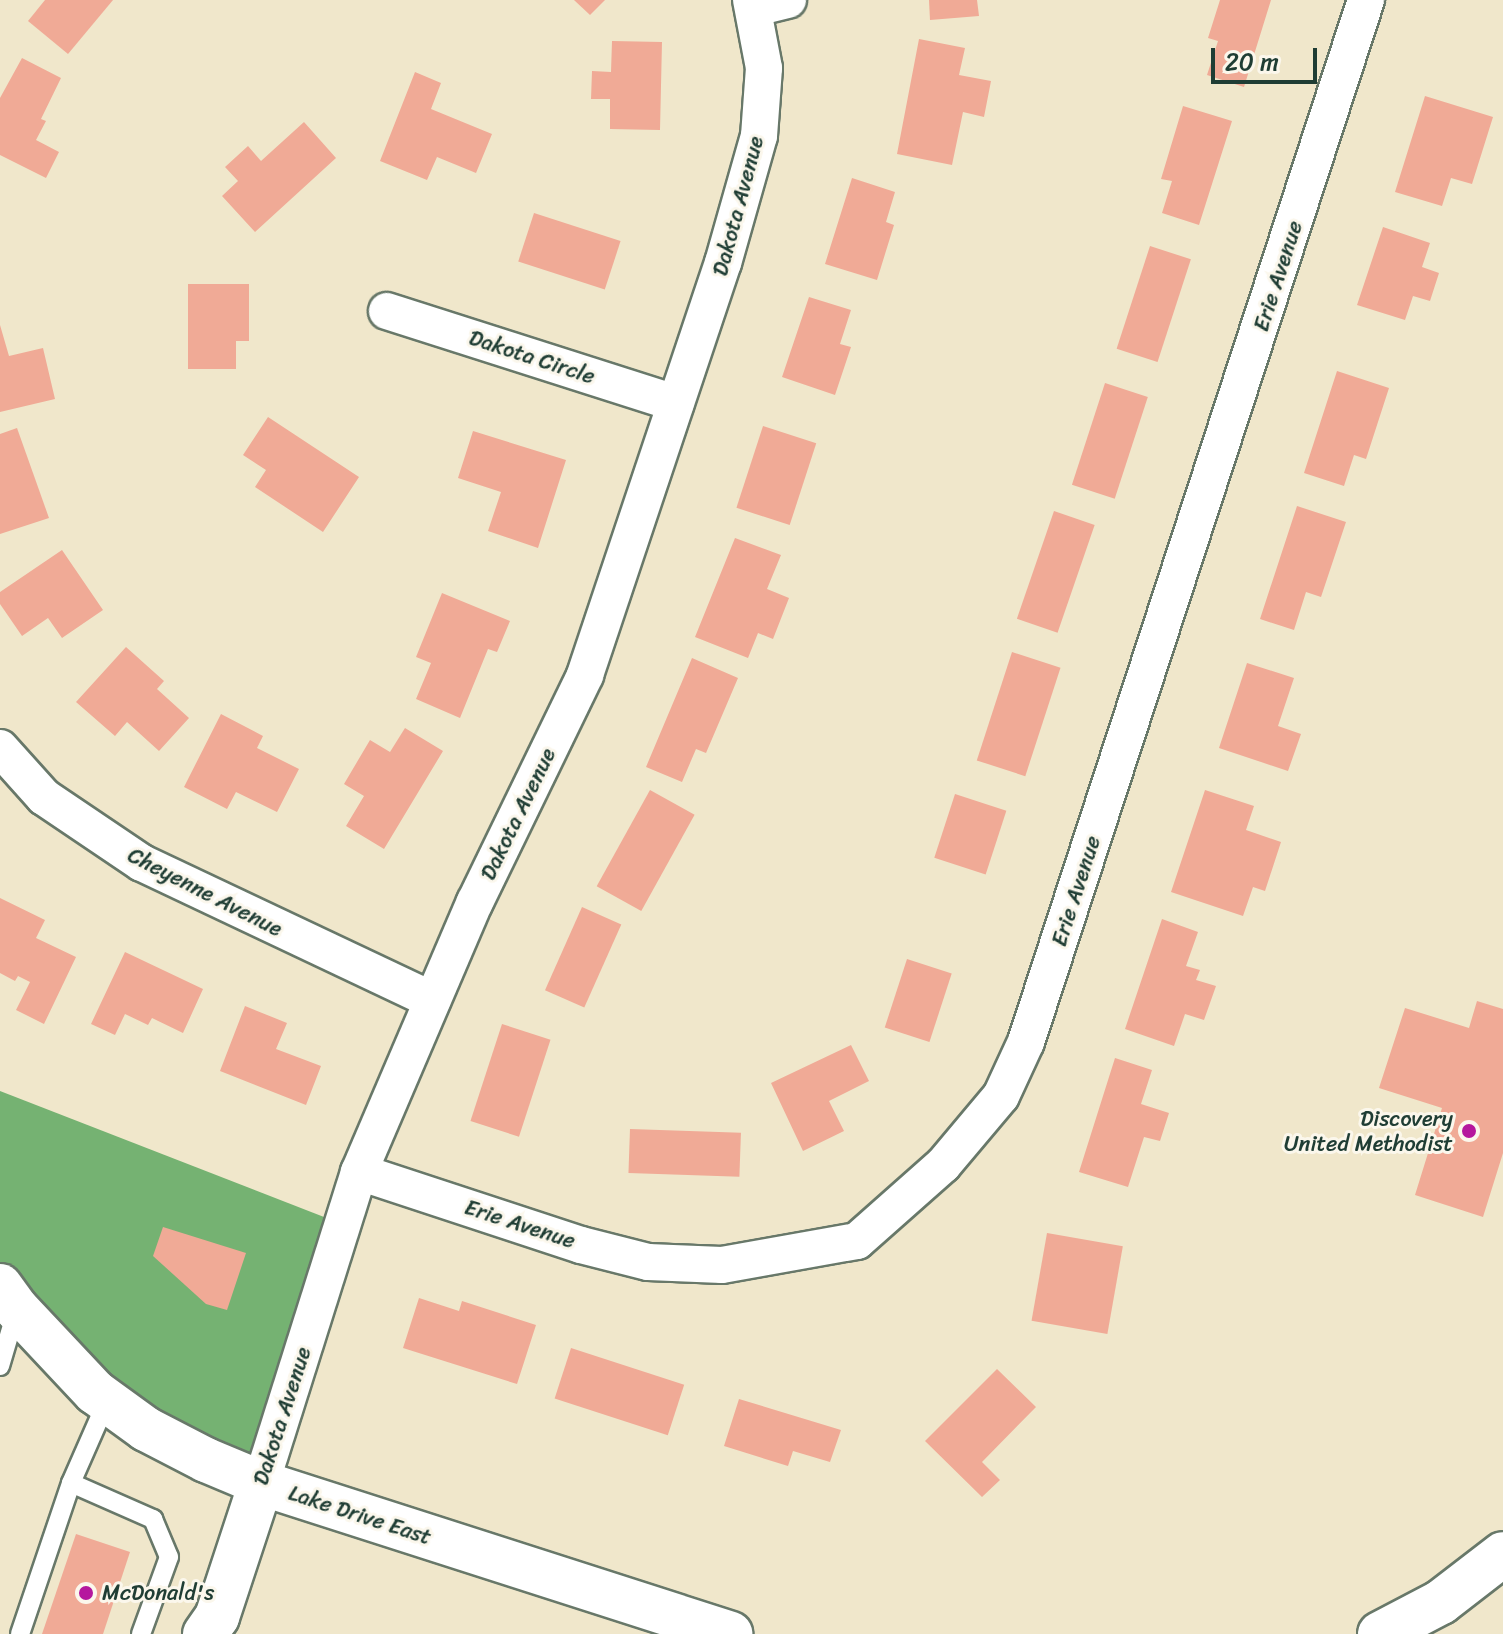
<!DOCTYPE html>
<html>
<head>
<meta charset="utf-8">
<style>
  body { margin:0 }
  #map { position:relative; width:1503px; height:1634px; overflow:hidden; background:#f0e7cb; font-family:Sriracha,sans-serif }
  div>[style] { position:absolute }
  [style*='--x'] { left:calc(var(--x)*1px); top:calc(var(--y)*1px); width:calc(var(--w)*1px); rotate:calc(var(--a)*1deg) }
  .forest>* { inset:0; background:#75b272 }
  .building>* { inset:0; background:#f0aa96; transform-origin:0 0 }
  .roads { filter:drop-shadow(2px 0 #687869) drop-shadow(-2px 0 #687869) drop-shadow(0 2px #687869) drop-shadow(0 -2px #687869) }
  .service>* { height:18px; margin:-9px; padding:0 9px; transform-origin:9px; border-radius:9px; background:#fff }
  .minor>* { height:36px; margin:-18px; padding:0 18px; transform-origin:18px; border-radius:18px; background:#fff }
  .tertiary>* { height:44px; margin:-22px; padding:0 22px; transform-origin:22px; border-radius:22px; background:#fff }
  .dots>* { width:22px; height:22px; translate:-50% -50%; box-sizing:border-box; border:4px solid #fbf7ec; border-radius:50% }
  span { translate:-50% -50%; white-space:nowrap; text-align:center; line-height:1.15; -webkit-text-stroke:6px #fbf7ec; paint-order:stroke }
  .street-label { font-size:22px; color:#1f3d34 }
  .poi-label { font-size:22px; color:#1f3d34 }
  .right { translate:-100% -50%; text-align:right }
  .left { translate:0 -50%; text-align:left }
  .scale { position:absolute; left:1211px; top:48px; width:106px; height:36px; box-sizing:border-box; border:4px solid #1f3d34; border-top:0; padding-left:10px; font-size:24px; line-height:28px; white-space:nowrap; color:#1f3d34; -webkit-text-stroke:6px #fbf7ec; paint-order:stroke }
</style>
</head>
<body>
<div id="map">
  <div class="forest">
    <i style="clip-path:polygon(0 1091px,324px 1217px,330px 1264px,261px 1483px,49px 1343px,0 1285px)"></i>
  </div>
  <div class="building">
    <i style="clip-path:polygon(45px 0,113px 0,68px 54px,28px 21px)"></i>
    <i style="clip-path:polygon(574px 0,605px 0,590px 15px)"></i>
    <i style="clip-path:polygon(929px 0,977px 0,979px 16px,930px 20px)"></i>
    <i style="clip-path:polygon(1220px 0,1271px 0,1244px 87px,1207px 75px,1218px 41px,1208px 38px)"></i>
    <i style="clip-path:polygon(919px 39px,965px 48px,959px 75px,991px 81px,984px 117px,963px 112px,952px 165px,897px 154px)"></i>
    <i style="clip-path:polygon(612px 41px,662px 42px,660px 130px,610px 129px,610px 99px,591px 99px,592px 71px,611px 72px)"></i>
    <i style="clip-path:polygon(22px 58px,61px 78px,41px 119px,46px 121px,36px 140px,59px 152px,46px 178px,0 155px,0 98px)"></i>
    <i style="clip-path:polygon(415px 72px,441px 83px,431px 109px,492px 134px,476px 173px,437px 157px,427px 180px,380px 161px)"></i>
    <i style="clip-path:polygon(1425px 96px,1493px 117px,1472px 184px,1451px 178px,1442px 206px,1395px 192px)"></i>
    <i style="clip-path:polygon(1183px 106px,1232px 121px,1199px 225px,1162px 213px,1172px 181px,1161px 179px)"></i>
    <i style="clip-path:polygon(304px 122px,336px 158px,255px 232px,222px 196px,238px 181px,225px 167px,248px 146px,261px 161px)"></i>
    <i style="clip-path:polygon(852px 178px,895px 192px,886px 222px,894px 225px,877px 280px,825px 264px)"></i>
    <i style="left:534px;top:213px;width:91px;height:51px;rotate:18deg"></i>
    <i style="clip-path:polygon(1383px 227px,1430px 243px,1422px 267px,1439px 273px,1430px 301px,1413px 296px,1405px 320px,1357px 305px)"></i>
    <i style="left:1150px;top:246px;width:43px;height:108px;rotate:18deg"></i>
    <i style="clip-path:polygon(188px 284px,249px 284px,249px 341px,236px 341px,236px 369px,188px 369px)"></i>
    <i style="clip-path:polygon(809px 297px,851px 310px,840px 344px,851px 347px,835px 395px,782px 377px)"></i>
    <i style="clip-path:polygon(0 325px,9px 356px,43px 348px,55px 399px,0 412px)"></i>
    <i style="clip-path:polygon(1337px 371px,1389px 388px,1366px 459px,1354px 455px,1344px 486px,1304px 473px)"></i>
    <i style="left:1105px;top:383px;width:45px;height:107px;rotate:18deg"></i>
    <i style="clip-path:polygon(268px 417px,359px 477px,323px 532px,255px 487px,266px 470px,243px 455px)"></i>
    <i style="left:763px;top:426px;width:56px;height:86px;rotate:18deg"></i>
    <i style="clip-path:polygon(17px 428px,49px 518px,0 534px,0 434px)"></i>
    <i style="clip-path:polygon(473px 431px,566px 460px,538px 548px,488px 531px,501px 492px,458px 478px)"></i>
    <i style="clip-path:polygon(1297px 506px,1346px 522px,1321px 597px,1306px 592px,1294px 630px,1260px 619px)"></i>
    <i style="left:1054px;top:511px;width:43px;height:114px;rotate:19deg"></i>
    <i style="clip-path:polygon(735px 538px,781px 555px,767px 589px,789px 598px,773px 639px,758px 633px,748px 658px,695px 637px)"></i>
    <i style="clip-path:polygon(62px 550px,103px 610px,62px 638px,48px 618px,22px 636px,0 604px,0 592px)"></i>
    <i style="clip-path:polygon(442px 593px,510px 621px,497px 652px,488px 649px,460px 718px,416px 699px,431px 663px,416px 657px)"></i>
    <i style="clip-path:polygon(126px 647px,164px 681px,157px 689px,189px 718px,159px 751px,127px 722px,115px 736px,76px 702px)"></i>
    <i style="left:1012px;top:652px;width:51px;height:114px;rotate:18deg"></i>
    <i style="clip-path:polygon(692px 658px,738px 678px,706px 753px,696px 749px,682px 782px,646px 767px)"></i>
    <i style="clip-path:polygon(1247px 663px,1294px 678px,1278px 726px,1301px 734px,1288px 771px,1219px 748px)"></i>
    <i style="clip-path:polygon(221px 714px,263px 736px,257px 748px,299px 769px,277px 812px,236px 792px,227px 809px,184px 787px)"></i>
    <i style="clip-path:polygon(405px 728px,443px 751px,384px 849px,346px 826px,364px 796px,344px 784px,370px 740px,390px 752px)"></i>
    <i style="left:650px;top:790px;width:51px;height:110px;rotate:29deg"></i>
    <i style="clip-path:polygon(1205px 790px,1254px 806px,1246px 830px,1281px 842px,1265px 891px,1253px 887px,1243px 916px,1171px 892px)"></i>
    <i style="left:955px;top:794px;width:54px;height:67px;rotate:18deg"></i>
    <i style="clip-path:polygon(0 898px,45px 920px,36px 938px,76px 957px,44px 1024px,16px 1010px,30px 982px,18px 976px,15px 981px,0 973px)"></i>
    <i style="left:582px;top:907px;width:43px;height:91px;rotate:24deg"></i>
    <i style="clip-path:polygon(1162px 919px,1198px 932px,1186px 966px,1200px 970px,1196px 980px,1216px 986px,1204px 1020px,1185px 1014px,1174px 1046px,1125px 1029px)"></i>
    <i style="clip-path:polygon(125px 952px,203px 989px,183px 1033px,152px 1018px,148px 1025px,125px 1014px,115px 1035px,91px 1024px)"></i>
    <i style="left:907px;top:959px;width:47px;height:72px;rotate:18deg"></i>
    <i style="clip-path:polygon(1477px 1001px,1503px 1009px,1503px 1153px,1483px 1217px,1415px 1195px,1442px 1108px,1379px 1088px,1405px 1008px,1469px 1028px)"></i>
    <i style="clip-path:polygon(245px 1006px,287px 1023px,276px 1049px,321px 1066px,306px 1105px,220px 1071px)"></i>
    <i style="left:502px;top:1024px;width:51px;height:102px;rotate:18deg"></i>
    <i style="clip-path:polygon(851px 1045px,869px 1081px,829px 1101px,844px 1131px,803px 1151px,771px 1083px)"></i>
    <i style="clip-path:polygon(1115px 1058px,1152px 1070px,1141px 1104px,1169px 1113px,1160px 1141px,1144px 1137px,1128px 1187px,1079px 1172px)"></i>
    <i style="left:630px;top:1129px;width:111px;height:44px;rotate:2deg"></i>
    <i style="clip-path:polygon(163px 1227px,246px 1253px,227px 1310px,206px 1304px,153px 1256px)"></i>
    <i style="left:1047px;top:1233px;width:77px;height:89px;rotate:10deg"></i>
    <i style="clip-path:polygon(419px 1298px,459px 1311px,462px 1301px,536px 1325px,517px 1384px,403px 1348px)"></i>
    <i style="left:571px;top:1348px;width:119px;height:53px;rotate:18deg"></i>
    <i style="clip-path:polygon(997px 1369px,1036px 1407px,982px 1462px,1000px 1480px,982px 1497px,925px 1441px)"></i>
    <i style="clip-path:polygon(739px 1399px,841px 1430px,830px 1462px,793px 1451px,788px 1466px,724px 1446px)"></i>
    <i style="clip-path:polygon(76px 1534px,130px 1552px,103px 1634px,42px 1634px)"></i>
  </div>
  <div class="roads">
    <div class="service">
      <i style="--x:0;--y:1366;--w:56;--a:-73.5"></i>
      <i style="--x:71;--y:1483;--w:90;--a:23.7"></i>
      <i style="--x:153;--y:1519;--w:41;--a:67.2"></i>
      <i style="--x:169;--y:1557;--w:82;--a:110"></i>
      <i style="--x:20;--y:1634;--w:159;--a:-71.3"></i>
      <i style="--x:71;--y:1483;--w:90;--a:-66.3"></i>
    </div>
    <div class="minor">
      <i style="--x:755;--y:8;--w:34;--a:-14"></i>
      <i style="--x:387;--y:311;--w:303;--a:17.7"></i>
      <i style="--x:0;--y:748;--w:66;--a:48.1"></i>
      <i style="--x:44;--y:797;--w:118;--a:34"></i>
      <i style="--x:142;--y:863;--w:321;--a:25.3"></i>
      <i style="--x:359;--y:1172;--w:234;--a:18.2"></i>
      <i style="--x:581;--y:1245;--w:69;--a:14.2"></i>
      <i style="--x:648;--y:1262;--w:74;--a:2.3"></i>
      <i style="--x:722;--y:1265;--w:137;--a:-10.1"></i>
      <i style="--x:857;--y:1241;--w:115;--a:-41.5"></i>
      <i style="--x:943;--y:1165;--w:90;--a:-50"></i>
      <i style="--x:1001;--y:1096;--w:60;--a:-65.2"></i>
      <i style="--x:1026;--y:1042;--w:1096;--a:-71.93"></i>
      <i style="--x:261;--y:1483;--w:326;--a:-72.5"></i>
      <i style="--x:359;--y:1172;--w:294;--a:-66.8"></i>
      <i style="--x:475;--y:902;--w:252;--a:-64.1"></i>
      <i style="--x:585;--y:675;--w:434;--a:-71.5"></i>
      <i style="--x:723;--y:263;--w:132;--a:-74.2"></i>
      <i style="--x:759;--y:136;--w:68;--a:-85.8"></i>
      <i style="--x:764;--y:68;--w:69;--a:-100.8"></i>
    </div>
    <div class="tertiary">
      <i style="--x:0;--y:1286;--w:29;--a:54"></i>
      <i style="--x:17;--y:1309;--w:114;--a:46.8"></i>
      <i style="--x:95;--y:1392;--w:63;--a:36"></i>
      <i style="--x:146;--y:1429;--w:68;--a:27.3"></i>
      <i style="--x:206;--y:1460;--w:60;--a:22.7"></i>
      <i style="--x:261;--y:1483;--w:493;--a:17.8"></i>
      <i style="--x:205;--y:1634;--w:21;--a:-55"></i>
      <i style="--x:217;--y:1617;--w:141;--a:-71.8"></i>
      <i style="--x:1380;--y:1634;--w:69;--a:-27.7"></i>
      <i style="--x:1441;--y:1602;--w:78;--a:-37.7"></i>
    </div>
  </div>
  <div class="dots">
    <i style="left:1469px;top:1131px;background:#b5179e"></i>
    <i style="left:86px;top:1593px;background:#b5179e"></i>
  </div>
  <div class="street-label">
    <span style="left:738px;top:206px;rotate:-75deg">Dakota Avenue</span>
    <span style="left:1278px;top:276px;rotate:-72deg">Erie Avenue</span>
    <span style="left:532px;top:357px;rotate:18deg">Dakota Circle</span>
    <span style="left:518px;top:814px;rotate:-64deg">Dakota Avenue</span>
    <span style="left:1076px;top:891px;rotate:-72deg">Erie Avenue</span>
    <span style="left:205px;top:892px;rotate:27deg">Cheyenne Avenue</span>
    <span style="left:520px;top:1224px;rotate:18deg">Erie Avenue</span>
    <span style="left:282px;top:1416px;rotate:-72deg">Dakota Avenue</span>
    <span style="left:360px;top:1515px;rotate:18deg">Lake Drive East</span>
  </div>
  <div class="poi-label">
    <span class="right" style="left:1453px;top:1131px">Discovery<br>United Methodist</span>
    <span class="left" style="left:102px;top:1593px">McDonald's</span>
  </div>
  <div class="scale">20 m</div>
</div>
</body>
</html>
